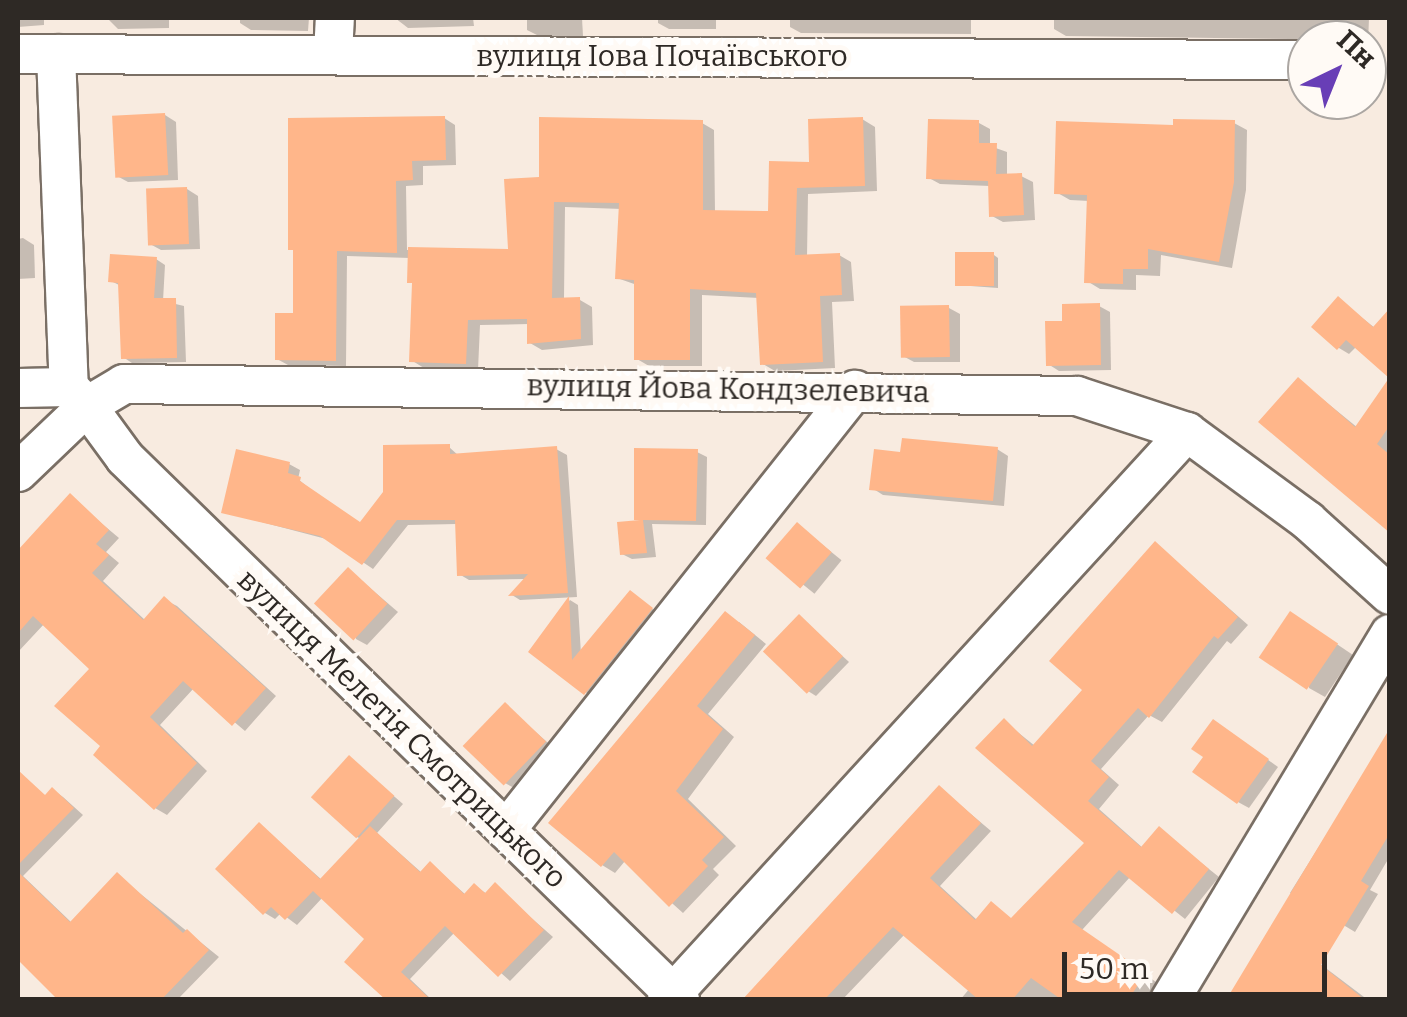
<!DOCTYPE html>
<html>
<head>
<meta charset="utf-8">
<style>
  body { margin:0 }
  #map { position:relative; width:1407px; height:1017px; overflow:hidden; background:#f8ebe0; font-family:Bitter,serif }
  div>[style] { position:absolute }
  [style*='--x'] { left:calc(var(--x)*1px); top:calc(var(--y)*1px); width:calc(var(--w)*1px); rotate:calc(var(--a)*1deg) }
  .shadow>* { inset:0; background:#0003; transform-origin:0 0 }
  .building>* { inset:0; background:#ffb68a; transform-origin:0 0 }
  .roads { filter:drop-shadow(2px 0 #7a6f65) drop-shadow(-2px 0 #7a6f65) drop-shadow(0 2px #7a6f65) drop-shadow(0 -2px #7a6f65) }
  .minor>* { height:38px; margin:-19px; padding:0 19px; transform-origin:19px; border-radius:19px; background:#fff }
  span { translate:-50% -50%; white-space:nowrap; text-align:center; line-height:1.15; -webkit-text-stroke:10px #fffaf5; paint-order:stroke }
  .street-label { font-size:30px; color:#2e2925 }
  .frame { position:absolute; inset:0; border:20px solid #2e2925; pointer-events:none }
  .north { position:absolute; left:1287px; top:20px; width:100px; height:100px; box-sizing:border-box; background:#fffaf5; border:2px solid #aba6a2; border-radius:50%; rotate:43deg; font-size:28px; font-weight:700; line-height:40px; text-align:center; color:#2e2925 }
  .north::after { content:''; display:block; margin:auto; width:35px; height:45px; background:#683eb6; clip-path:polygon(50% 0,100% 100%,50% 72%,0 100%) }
  .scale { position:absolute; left:1062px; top:952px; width:265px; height:45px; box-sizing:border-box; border:5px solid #2e2925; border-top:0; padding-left:12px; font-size:30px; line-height:35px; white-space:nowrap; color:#2e2925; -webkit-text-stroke:8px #fffaf5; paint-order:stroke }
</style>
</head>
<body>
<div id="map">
  <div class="shadow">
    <i style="clip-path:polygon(18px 18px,44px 18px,44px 25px,18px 27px)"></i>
    <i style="clip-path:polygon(107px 18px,169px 18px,169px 28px,118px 29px)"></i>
    <i style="clip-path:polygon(240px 18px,309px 18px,308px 31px,251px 30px,240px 23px)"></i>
    <i style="clip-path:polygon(395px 18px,473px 18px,474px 26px,408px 28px)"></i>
    <i style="clip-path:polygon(527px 18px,582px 18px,583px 36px,541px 37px,527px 30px)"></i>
    <i style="clip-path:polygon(658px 18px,716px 18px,716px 29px,669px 29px,658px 23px)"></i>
    <i style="clip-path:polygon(790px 18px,971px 18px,971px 34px,801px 33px,790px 27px)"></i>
    <i style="clip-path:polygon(1054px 18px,1369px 18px,1368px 44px,1367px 40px,1066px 36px,1054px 29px)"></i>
    <i style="clip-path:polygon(165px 115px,176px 122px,178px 180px,128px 182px,117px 176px)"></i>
    <i style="clip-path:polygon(444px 118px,455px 125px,456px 165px,423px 166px,423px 185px,406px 186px,407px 250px,511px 251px,541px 179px,702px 123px,714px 130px,715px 212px,771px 214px,812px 164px,862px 119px,875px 127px,877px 191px,808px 194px,807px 257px,839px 255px,851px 262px,854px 301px,832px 302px,835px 368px,775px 371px,763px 364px,759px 298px,702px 295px,702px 366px,649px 366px,637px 359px,637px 285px,617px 278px,622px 209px,565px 207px,564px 300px,580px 300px,592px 307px,593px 345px,542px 350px,530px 343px,529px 324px,480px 325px,478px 370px,424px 368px,411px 360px,415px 285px,409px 281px,410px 258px,347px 256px,346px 366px,288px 365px,277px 359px,296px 315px,296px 251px)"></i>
    <i style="clip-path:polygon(979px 123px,990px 129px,990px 146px,1007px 152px,1007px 176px,1021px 176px,1033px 182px,1035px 220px,1003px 222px,992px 216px,990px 186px,940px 184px,929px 178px)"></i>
    <i style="clip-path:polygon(1234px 123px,1247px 130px,1246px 190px,1232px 268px,1161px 255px,1160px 276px,1136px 275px,1136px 290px,1100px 289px,1087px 281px,1089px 201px,1070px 200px,1056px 192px,1176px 127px)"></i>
    <i style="clip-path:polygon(187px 189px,198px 196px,200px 249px,161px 250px,150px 244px)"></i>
    <i style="clip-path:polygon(23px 238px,34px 245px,35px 278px,18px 279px,18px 239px)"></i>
    <i style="clip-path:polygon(994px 255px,998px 258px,998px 288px,957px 285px)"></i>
    <i style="clip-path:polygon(156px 259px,165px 265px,163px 301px,184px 306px,186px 362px,132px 363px,123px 357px,121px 286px,111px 281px)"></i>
    <i style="clip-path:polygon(1338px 299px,1375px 328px,1349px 354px,1339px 348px)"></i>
    <i style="clip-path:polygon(1099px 306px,1110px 312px,1111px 370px,1059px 371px,1048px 364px,1064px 323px)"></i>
    <i style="clip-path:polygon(949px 308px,960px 314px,960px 362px,914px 362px,903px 356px)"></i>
    <i style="clip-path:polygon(1299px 380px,1358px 428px,1390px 382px,1390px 530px)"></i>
    <i style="clip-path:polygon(449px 447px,459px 456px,556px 449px,567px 455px,577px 597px,520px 600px,512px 595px,527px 579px,469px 580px,459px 574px,457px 524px,408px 525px,373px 569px,330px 540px,224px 512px,289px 464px,300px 470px,298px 479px,310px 489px,361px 524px)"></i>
    <i style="clip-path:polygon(997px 449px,1008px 456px,1004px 506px,883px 495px,872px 488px,903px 454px)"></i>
    <i style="clip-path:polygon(697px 452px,707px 457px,706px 525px,652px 524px,656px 557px,632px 559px,622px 554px,643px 522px,637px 518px)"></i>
    <i style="clip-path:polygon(70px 497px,119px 538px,106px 552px,119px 563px,103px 581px,145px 620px,165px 600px,177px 606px,276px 696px,245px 731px,194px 688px,160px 725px,207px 771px,167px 815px,155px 808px,104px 746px,92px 668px,45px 623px,18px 652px,18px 554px)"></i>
    <i style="left:798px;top:525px;width:56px;height:43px;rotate:39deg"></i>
    <i style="clip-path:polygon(1156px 544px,1248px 625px,1231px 644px,1227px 641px,1162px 722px,1149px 715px,1101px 769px,1119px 785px,1099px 809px,1144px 849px,1160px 830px,1219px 877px,1185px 919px,1131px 876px,1082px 930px,1156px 982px,1145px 1000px,960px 1000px,970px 988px,905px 934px,842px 1000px,745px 1000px,940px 788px,991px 831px,940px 886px,977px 920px,992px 904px,1013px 920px,1087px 843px,1004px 721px,1035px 746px,1085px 690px)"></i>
    <i style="clip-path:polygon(349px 570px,398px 612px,367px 645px,356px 639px)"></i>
    <i style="clip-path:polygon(640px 599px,661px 616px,595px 699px,531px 652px,570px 600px,578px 605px,581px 654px)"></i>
    <i style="clip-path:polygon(800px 617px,849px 662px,816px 696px,808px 691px)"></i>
    <i style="clip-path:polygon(739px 622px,766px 644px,708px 714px,734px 737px,688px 799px,736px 846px,713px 869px,719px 875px,683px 913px,625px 861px,615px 873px,602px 865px)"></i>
    <i style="clip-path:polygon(1307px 624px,1353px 655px,1325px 697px,1309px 688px)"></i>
    <i style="clip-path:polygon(505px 705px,555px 749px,516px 789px,505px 783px)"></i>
    <i style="clip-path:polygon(1224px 728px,1278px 767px,1249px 808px,1238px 802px,1207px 757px)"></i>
    <i style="clip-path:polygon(1390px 733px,1390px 856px,1370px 890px,1378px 894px,1355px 932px,1290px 893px)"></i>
    <i style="clip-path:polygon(350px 758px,403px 804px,377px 833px,422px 873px,431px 864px,466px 895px,475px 886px,487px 894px,495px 886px,553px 937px,510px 981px,455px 932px,410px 979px,432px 1000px,390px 1000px,368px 939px,323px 897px,297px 925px,281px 913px,275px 919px,265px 913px,260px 825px,322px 880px,361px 839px,357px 837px)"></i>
    <i style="clip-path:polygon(21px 776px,47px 797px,53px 790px,63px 797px,83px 815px,23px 876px,72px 923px,117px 875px,219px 957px,177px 1000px,63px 1000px,18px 952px)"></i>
    <i style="clip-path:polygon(1286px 938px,1368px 1000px,1232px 1000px)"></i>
  </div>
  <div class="building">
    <i style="left:165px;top:113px;width:62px;height:53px;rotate:87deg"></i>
    <i style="clip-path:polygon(445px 116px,446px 160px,412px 161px,413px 180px,396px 181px,397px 253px,337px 251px,336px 361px,275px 360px,275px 313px,293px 313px,293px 250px,288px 250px,288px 118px)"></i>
    <i style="clip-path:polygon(539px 117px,703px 120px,703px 210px,768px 211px,769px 161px,809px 162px,808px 119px,863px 117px,865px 186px,797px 188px,795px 255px,840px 253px,842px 295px,820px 296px,823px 362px,760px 365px,756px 293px,690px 289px,690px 360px,634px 360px,634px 280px,615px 279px,619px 203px,554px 202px,552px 298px,580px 297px,581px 339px,527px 344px,527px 319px,468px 320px,466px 364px,409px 362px,412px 283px,407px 283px,408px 247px,508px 249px,504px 179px,539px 177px)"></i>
    <i style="clip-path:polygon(928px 119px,979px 120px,979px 143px,997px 143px,996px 174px,1022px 173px,1024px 215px,989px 217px,988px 181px,926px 179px)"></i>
    <i style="clip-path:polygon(1173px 119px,1235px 120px,1234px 182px,1219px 262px,1148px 249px,1148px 269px,1123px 269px,1123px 284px,1084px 283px,1087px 195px,1054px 194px,1056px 121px,1173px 125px)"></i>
    <i style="left:187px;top:187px;width:57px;height:41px;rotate:88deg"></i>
    <i style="left:955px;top:252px;width:39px;height:34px"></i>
    <i style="clip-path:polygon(110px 254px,157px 257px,154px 298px,176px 298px,177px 358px,121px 359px,118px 283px,108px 282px)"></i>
    <i style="clip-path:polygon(1338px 296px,1373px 327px,1390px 308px,1390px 425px,1377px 444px,1390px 455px,1390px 533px,1258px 422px,1298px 377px,1355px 427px,1389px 378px,1346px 340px,1337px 350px,1311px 327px)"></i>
    <i style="clip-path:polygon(1100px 303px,1101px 365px,1046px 366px,1045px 321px,1062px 321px,1062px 304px)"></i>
    <i style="left:949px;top:305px;width:52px;height:49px;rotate:89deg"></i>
    <i style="clip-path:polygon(902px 438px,998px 447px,993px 501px,869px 490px,874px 449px,900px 452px)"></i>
    <i style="clip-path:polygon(450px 444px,450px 454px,557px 446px,568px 593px,508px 596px,528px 574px,457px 576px,455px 520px,397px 520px,362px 565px,320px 536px,221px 513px,236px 449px,290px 462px,288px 473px,301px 477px,300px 481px,360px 522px,383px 492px,383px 445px)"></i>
    <i style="clip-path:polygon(634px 448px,698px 449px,696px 521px,643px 520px,647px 553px,620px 555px,617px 522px,640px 520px,634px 520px)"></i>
    <i style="clip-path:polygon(70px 493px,109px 530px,96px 544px,109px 555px,92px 573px,143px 620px,164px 596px,266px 688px,232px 726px,183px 681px,150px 717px,197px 763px,154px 810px,93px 755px,100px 746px,54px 706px,89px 669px,33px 616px,18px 633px,18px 550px)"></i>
    <i style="left:797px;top:522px;width:46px;height:48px;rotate:41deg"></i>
    <i style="clip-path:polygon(1155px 541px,1238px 617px,1218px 639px,1214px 636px,1149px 718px,1138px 708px,1091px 761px,1109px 777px,1088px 801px,1141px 847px,1159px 826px,1209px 869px,1172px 914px,1119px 870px,1072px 922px,1146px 973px,1128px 1000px,1062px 1000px,1031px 978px,1012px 1000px,979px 1000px,893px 927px,824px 1000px,742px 1000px,939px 785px,981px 823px,930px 878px,975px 920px,991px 901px,1011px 918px,1084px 843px,975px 748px,1004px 718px,1032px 746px,1082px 690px,1049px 661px)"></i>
    <i style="left:348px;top:567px;width:54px;height:50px;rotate:43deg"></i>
    <i style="clip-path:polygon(630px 590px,653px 608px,584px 695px,528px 652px,569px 596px,572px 660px)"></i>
    <i style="clip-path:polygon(725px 611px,755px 635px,697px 706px,723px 729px,676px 791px,724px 837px,702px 860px,708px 866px,669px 907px,614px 852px,601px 867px,548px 823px)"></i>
    <i style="left:1290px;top:611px;width:58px;height:56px;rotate:34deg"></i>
    <i style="left:799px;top:614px;width:61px;height:52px;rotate:44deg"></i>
    <i style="left:505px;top:702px;width:57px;height:61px;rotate:44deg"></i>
    <i style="clip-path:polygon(1213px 719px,1269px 759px,1237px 804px,1192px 772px,1203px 757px,1191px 749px)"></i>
    <i style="clip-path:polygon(1390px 728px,1390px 833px,1361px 881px,1369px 886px,1321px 965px,1365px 1000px,1226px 1000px)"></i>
    <i style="left:349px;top:755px;width:61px;height:57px;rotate:42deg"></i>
    <i style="clip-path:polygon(18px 770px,45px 795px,52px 787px,74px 808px,18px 865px)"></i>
    <i style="clip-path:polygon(259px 822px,320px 879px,370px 826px,420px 872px,430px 861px,464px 894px,474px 883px,485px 893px,495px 882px,544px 930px,498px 977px,445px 926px,401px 972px,431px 1000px,386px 1000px,344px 962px,364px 939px,313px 891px,285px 920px,271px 907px,263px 915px,215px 869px)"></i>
    <i style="clip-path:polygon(18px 872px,70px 922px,117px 872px,183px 933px,187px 929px,209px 950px,161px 1000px,58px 1000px,18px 960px)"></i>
  </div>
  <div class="roads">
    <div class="minor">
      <i style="--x:18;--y:54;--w:1289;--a:0.27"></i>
      <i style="--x:56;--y:54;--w:333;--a:87.8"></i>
      <i style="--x:333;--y:54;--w:36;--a:-87"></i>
      <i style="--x:18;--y:388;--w:51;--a:-1.1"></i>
      <i style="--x:69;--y:387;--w:26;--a:47"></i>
      <i style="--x:87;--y:406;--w:43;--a:-30.7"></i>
      <i style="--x:124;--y:384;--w:953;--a:0.72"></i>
      <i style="--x:1077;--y:396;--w:116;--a:18.1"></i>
      <i style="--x:1187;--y:432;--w:150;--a:36.3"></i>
      <i style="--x:1308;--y:521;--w:110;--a:42.1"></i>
      <i style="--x:18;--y:472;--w:95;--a:-43.7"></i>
      <i style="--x:87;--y:406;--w:64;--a:53.8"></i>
      <i style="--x:125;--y:458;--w:776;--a:44.32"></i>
      <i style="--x:506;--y:830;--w:562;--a:-51.58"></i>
      <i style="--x:667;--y:1000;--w:770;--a:-47.53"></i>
      <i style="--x:1170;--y:1000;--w:427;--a:-59"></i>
    </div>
  </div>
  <div class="street-label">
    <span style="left:662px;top:56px">вулиця Іова Почаївського</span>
    <span style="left:728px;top:389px;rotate:1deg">вулиця Йова Кондзелевича</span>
    <span style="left:402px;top:729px;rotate:44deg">вулиця Мелетія Смотрицького</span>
  </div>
  <div class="frame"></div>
  <div class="north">Пн</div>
  <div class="scale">50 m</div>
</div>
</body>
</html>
